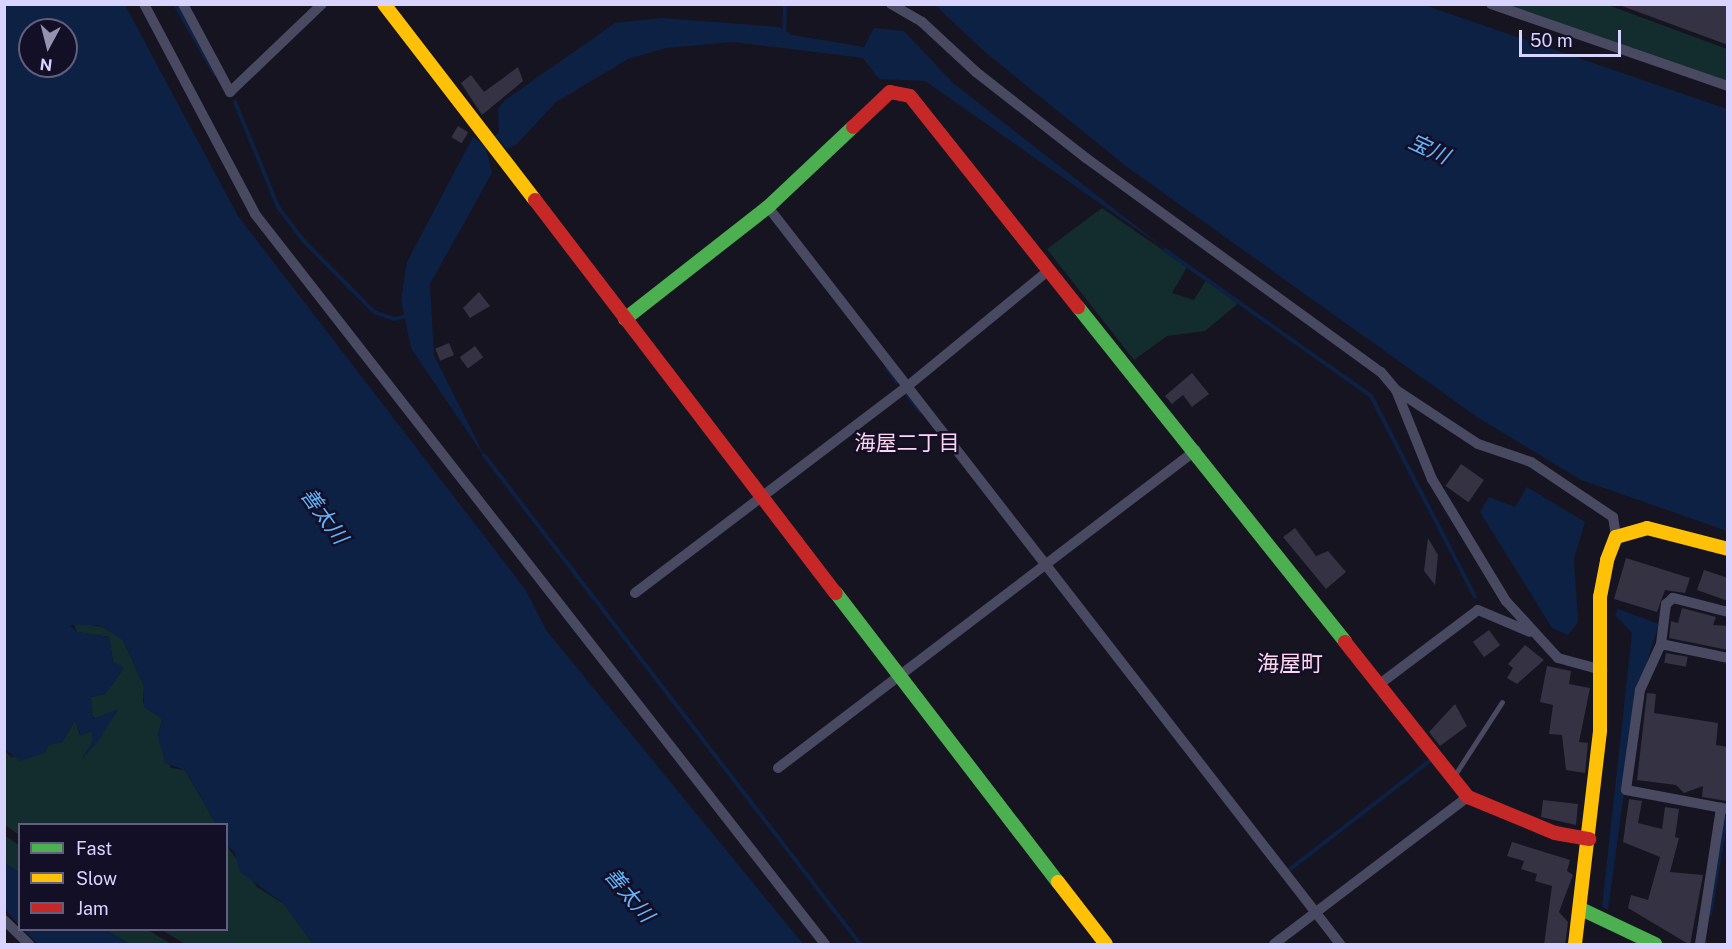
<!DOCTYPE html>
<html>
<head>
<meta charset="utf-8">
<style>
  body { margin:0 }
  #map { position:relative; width:1732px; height:949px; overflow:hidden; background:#161421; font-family:"Public Sans","Noto Sans JP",sans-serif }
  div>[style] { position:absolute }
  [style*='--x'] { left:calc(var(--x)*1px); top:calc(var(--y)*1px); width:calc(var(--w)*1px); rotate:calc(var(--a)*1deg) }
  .green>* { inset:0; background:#132c2d }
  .water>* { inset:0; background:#0d2144 }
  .stream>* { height:4px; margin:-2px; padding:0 2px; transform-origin:2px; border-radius:2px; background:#0d2144 }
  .building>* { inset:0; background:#343243; transform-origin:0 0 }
  .lane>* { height:5px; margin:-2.5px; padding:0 2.5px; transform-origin:2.5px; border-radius:2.5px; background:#4a4962 }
  .street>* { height:10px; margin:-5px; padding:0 5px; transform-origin:5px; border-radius:5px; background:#4a4962 }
  .fast>* { height:14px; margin:-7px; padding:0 7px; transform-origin:7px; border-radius:7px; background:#4caf50 }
  .slow>* { height:14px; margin:-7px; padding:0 7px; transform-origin:7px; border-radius:7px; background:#ffc107 }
  .jam>* { height:14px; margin:-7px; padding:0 7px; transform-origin:7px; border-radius:7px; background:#c62828 }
  span { translate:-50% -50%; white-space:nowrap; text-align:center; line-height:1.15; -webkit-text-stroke:5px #130f26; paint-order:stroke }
  .water-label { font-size:21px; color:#62b6ff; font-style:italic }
  .neighbourhood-label { font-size:21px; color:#ffd6f0 }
  .quarter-label { font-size:22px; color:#ffd6f0 }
  .frame { position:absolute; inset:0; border:6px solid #d9d4ff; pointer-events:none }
  .legend { position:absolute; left:18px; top:823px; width:210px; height:108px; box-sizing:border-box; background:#130f26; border:2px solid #625e7d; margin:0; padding:8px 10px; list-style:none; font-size:18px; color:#d9d4ff }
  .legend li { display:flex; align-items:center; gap:12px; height:30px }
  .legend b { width:30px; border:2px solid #625e7d }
  .north { position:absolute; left:18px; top:18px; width:60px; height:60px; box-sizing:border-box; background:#130f26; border:2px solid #625e7d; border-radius:50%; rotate:187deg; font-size:16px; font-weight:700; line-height:24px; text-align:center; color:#d9d4ff }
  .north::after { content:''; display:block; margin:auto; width:21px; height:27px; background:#9591b1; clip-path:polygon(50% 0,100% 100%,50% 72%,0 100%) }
  .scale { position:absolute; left:1519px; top:30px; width:102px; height:27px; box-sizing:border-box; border:3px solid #d9d4ff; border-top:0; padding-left:8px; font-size:18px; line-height:21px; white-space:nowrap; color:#d9d4ff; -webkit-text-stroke:4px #130f26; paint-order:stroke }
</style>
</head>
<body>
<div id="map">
  <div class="green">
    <i style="clip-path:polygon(1506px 5px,1608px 5px,1727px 49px,1727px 81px)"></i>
    <i style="clip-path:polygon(1102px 208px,1187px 267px,1172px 293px,1194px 300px,1206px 280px,1240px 302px,1205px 331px,1167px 336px,1134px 360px,1047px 249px)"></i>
    <i style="clip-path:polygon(73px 622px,109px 628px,123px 640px,144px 686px,143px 703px,162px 719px,158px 736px,171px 768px,185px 770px,216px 824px,20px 824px,19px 835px,5px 825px,4px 750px,11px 757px,44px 753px,48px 745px,62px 742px,75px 720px,80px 735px,92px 731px,93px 741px,82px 760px,117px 711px,98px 719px,90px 716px,91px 697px,105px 694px,122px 671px,113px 661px,109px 637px,77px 632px)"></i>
    <i style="clip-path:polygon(4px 835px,19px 845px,19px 873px,5px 863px)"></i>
    <i style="clip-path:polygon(227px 846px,257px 887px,284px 904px,313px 944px,185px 944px,162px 930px,226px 930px)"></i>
    <i style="clip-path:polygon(106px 930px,148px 930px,171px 944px,129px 944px)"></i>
  </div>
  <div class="water">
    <i style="clip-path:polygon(evenodd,4px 5px,125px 5px,238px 216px,525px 589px,546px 630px,803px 944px,313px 944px,284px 904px,240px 872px,234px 851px,227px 846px,226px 824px,216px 824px,185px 770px,165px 763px,158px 736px,162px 719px,144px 707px,144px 686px,123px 640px,99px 625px,70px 625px,77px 632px,109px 637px,113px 661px,124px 668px,105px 694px,91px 697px,93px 719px,118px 709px,97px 743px,81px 760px,93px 741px,92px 731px,81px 736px,75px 720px,62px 742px,49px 745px,44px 753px,20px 761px,5px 750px,4px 5px,30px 30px,66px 30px,66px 66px,30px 66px,30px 30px)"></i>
    <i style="clip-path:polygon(935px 5px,1424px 5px,1727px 109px,1727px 531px,1581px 480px,1477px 417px,1127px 167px,986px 53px)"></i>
    <i style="clip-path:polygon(662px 18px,779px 27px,792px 35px,864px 47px,874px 28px,904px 31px,953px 83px,1168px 251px,925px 81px,879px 79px,863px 58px,733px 42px,666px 48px,628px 59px,556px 102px,517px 144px,507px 149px,498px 139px,486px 148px,492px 173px,430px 284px,434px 355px,486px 459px,411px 348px,401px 300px,407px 262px,473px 137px,483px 144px,499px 133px,498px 109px,505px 100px,615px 23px)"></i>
    <i style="clip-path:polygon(1527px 487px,1585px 522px,1574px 559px,1578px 622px,1568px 635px,1552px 628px,1480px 512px,1489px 497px,1515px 507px)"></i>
    <i style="clip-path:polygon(1618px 609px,1659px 624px,1638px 690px,1608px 910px,1602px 907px,1632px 633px,1615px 615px)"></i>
    <i style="clip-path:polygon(5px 863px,19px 873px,19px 926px,5px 909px)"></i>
    <i style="clip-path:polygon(23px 930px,106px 930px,129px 944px,38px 944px)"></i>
  </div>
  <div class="stream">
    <i style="--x:175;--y:4;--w:81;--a:60.3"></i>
    <i style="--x:784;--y:34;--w:30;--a:-88"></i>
    <i style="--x:235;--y:102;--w:113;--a:67.7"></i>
    <i style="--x:278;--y:207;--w:41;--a:52.9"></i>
    <i style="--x:303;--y:240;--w:101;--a:45.4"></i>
    <i style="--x:374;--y:312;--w:21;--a:19"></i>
    <i style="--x:394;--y:319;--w:13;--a:-13"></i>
    <i style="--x:1165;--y:250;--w:252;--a:35.3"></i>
    <i style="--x:1371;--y:396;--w:226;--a:62.6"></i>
    <i style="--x:887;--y:368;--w:17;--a:54"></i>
    <i style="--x:906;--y:393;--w:24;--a:52"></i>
    <i style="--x:484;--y:455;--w:617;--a:52.44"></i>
    <i style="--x:1289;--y:870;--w:181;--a:-37.8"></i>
    <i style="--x:1710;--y:914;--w:98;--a:-80.6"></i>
  </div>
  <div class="building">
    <i style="clip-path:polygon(1728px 4px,1728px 45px,1622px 6px,1622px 4px)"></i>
    <i style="clip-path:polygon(518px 67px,523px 81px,482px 115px,461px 83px,471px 75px,484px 92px)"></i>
    <i style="left:458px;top:126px;width:12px;height:13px;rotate:31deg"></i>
    <i style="clip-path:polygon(479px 292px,490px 306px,470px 318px,463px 308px)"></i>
    <i style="left:449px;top:343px;width:13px;height:15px;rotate:67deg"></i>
    <i style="left:475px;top:346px;width:14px;height:19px;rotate:54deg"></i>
    <i style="clip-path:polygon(1192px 373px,1209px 394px,1192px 407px,1183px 395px,1172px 404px,1165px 396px)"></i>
    <i style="left:1461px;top:464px;width:28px;height:27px;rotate:35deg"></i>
    <i style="clip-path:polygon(1295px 528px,1316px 556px,1328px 551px,1346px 572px,1326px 589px,1283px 537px)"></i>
    <i style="clip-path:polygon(1428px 538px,1438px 555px,1435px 585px,1424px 571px)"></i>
    <i style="clip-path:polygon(1626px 558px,1690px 578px,1685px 593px,1665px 590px,1657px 612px,1614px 599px)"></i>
    <i style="clip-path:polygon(1704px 570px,1728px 578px,1728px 601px,1697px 590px)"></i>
    <i style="clip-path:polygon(1682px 608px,1716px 617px,1713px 625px,1728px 626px,1728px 650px,1669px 638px,1671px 621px,1678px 623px)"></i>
    <i style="left:1489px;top:630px;width:19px;height:20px;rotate:54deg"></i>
    <i style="clip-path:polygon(1525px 645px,1544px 660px,1517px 684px,1507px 678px,1513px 668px,1508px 664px)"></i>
    <i style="left:1666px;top:653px;width:22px;height:10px;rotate:10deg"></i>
    <i style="clip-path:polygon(1547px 666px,1571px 671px,1569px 684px,1590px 688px,1579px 742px,1588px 743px,1585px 773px,1566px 770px,1562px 735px,1549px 734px,1553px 705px,1540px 702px)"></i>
    <i style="clip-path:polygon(1647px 693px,1656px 694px,1654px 713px,1718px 723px,1716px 745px,1728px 747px,1727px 801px,1702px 797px,1703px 786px,1684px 793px,1676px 785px,1637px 780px)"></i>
    <i style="clip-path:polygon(1455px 704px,1467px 726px,1440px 746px,1429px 732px)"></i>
    <i style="clip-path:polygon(1629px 799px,1642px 801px,1638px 823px,1662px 829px,1665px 807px,1679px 809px,1675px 837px,1679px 838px,1670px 872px,1703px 875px,1690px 945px,1628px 908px,1631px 895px,1648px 900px,1660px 857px,1623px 842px)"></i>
    <i style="clip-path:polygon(1543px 800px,1578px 804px,1576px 825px,1541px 817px)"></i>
    <i style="clip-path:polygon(1512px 842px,1570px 860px,1567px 871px,1573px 875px,1559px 912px,1568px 922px,1565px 945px,1544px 945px,1552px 886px,1535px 881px,1537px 874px,1521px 869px,1524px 861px,1507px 856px)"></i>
  </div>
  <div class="lane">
    <i style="--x:1454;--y:776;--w:88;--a:-57"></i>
  </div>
  <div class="street">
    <i style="--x:144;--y:4;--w:238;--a:62.1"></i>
    <i style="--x:255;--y:214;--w:926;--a:52.02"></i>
    <i style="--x:183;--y:4;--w:100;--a:61.9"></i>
    <i style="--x:230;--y:92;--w:127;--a:-43.7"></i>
    <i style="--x:891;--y:4;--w:36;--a:30"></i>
    <i style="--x:922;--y:22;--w:74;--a:42.8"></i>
    <i style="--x:976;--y:72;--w:140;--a:38"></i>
    <i style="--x:1086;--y:158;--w:364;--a:36"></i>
    <i style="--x:1381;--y:372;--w:23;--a:50"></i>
    <i style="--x:1396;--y:390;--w:98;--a:33.4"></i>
    <i style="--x:1478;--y:444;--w:56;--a:18.8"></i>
    <i style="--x:1531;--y:462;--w:99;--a:33.9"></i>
    <i style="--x:1613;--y:517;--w:20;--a:81"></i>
    <i style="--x:1491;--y:4;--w:251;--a:19.1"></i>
    <i style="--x:768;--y:207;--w:933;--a:52.18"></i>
    <i style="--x:1396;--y:390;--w:96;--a:68"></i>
    <i style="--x:1432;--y:479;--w:143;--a:58.8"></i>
    <i style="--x:1506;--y:601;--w:77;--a:47.6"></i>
    <i style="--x:1558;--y:658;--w:46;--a:15.3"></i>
    <i style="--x:635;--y:593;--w:344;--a:-37.2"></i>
    <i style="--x:909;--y:385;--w:180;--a:-39.4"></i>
    <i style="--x:1728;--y:612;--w:57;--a:-165.7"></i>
    <i style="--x:1673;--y:598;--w:9;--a:139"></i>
    <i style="--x:1666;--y:604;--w:40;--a:97.1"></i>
    <i style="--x:1661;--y:644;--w:51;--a:114.5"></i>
    <i style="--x:1640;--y:690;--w:101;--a:98"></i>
    <i style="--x:1626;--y:790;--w:104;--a:10.6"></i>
    <i style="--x:1661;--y:644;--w:68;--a:11.8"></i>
    <i style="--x:1381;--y:683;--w:121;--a:-37"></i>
    <i style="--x:1478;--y:610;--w:56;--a:22.9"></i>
    <i style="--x:778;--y:768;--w:525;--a:-37.26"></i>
    <i style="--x:4;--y:920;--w:35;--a:44"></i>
    <i style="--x:1274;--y:944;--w:243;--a:-37.2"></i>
    <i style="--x:1700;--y:944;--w:138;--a:-81.2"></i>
  </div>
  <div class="fast">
    <i style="--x:1078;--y:307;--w:428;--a:51.4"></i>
    <i style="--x:625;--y:319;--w:182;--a:-38.1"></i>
    <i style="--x:768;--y:207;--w:117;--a:-43.3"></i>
    <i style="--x:836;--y:593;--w:364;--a:52.5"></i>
    <i style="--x:1581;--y:909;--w:82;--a:25.3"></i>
  </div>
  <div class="slow">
    <i style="--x:384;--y:4;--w:247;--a:52.4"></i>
    <i style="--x:1058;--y:882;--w:78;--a:52.3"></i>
    <i style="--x:1575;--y:944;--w:215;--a:-83.3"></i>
    <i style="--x:1600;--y:730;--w:133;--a:-90"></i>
    <i style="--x:1600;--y:597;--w:38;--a:-79"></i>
    <i style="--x:1607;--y:560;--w:25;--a:-69"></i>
    <i style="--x:1616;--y:537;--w:32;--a:-16"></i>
    <i style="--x:1647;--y:528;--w:84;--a:14.5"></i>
  </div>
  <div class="jam">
    <i style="--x:853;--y:127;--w:51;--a:-43.4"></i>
    <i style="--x:890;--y:92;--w:20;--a:11"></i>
    <i style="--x:910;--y:96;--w:270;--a:51.5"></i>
    <i style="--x:535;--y:200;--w:495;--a:52.6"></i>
    <i style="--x:1345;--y:642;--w:198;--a:51.6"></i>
    <i style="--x:1468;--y:797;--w:94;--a:22.5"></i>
    <i style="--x:1555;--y:833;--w:35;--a:10"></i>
  </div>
  <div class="water-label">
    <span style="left:1429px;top:149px;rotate:25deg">宝川</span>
    <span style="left:324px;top:516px;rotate:54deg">善太川</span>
    <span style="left:629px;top:895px;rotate:50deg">善太川</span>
  </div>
  <div class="neighbourhood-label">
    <span style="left:907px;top:443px">海屋二丁目</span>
  </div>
  <div class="quarter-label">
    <span style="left:1290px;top:664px">海屋町</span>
  </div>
  <div class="frame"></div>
  <ul class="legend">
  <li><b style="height:8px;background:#4caf50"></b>Fast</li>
  <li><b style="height:8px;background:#ffc107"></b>Slow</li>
  <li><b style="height:8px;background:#c62828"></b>Jam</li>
  </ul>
  <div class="north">N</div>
  <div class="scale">50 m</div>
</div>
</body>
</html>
